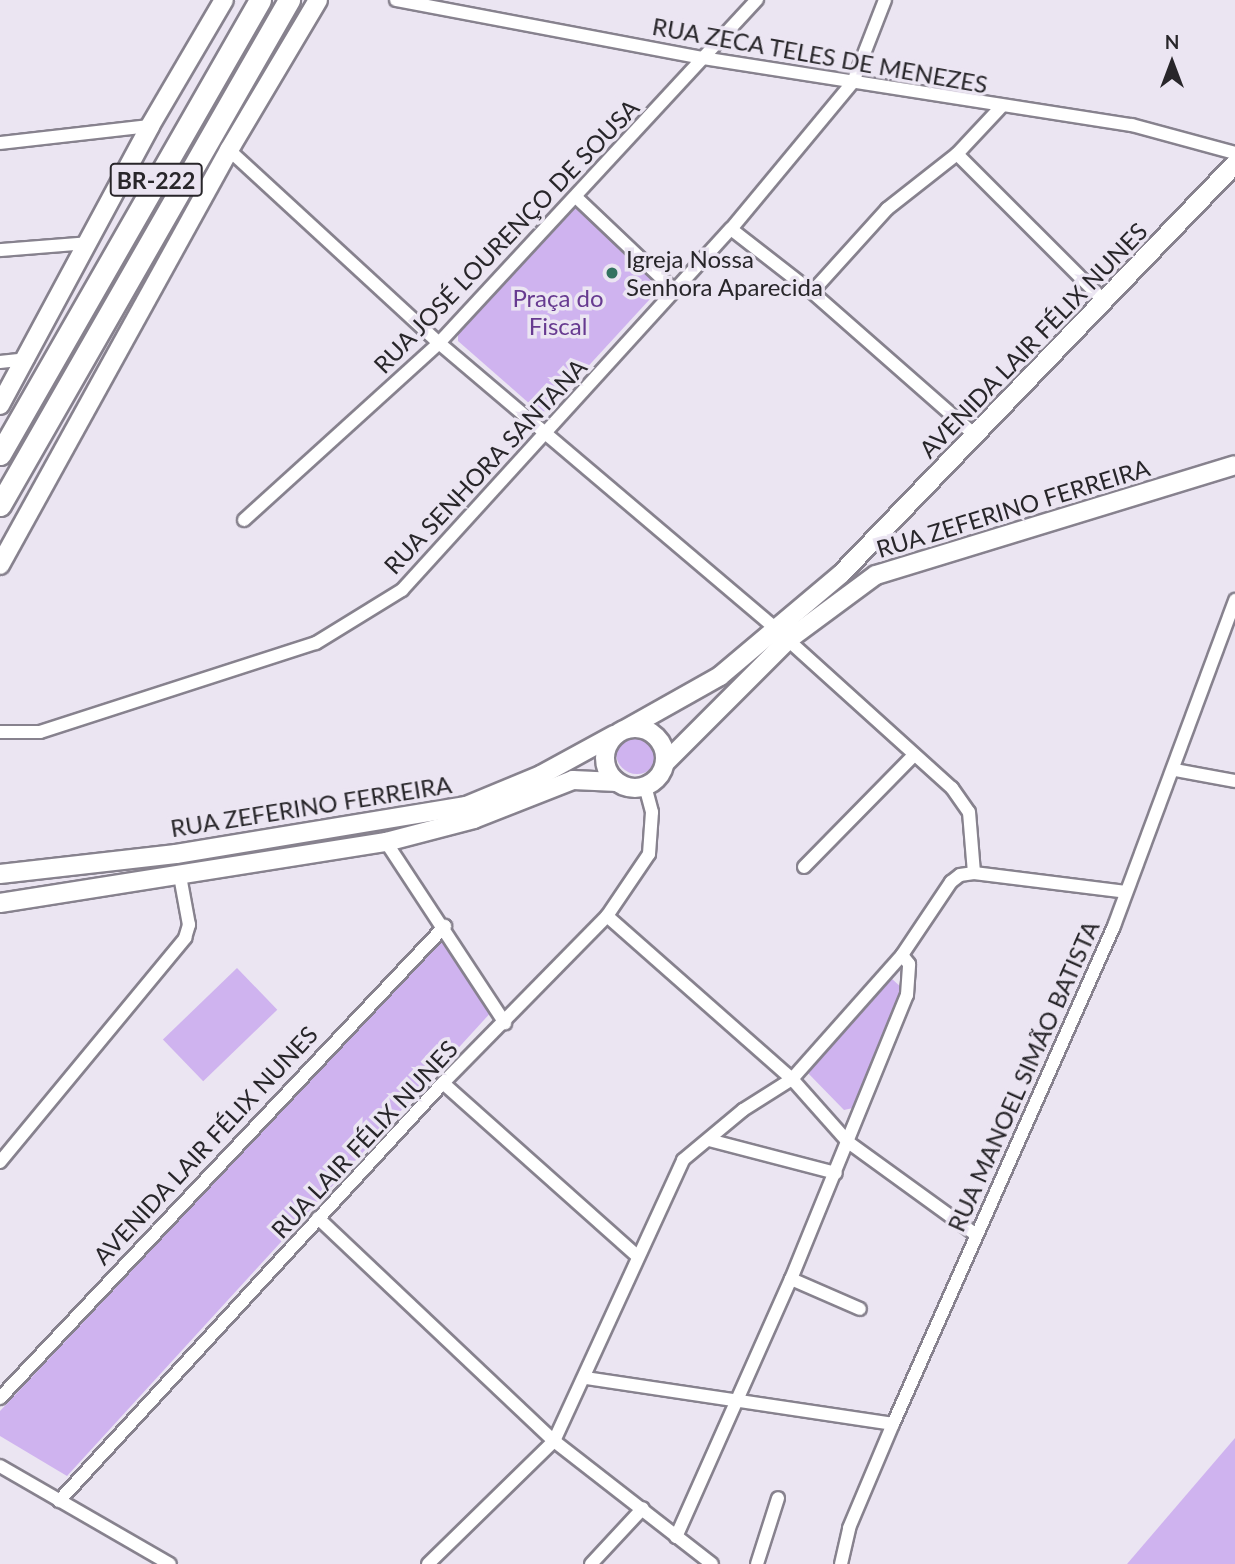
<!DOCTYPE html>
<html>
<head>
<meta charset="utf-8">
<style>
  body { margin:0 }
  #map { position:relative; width:1235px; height:1564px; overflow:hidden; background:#ebe5f2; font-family:Lato,sans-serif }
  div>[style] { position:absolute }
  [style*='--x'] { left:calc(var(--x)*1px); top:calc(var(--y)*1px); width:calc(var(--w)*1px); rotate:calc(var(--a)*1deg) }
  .green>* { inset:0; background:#cfb3ef; transform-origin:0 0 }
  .round { border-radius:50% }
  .roads { filter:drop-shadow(2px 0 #87828e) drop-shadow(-2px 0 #87828e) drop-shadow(0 2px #87828e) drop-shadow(0 -2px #87828e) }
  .minor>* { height:12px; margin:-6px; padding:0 6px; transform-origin:6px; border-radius:6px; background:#fff }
  .secondary>* { height:18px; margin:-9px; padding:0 9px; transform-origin:9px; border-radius:9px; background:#fff }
  .secondary>.ring { margin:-9px; padding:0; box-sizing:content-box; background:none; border:18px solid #fff; border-radius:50% }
  .trunk>* { height:21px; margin:-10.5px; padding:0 10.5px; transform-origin:10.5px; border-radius:10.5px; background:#fff }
  .dots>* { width:19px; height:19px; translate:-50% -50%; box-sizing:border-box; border:4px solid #ebe5f2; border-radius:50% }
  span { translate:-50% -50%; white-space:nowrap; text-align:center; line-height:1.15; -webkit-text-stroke:7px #ebe5f2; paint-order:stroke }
  .shield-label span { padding:2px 5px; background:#ebe5f2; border:2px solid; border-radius:5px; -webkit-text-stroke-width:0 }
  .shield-label { font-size:23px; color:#28262a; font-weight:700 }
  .street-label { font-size:24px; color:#28262a }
  .poi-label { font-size:24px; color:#28262a }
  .left { translate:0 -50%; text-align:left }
  .park-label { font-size:24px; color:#673a90 }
  .north { position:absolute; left:1137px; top:28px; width:70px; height:70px; -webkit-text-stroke:5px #ebe5f2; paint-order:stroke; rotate:0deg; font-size:19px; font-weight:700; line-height:28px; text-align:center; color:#28262a }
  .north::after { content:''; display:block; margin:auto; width:24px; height:32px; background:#28262a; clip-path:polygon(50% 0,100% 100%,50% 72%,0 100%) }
</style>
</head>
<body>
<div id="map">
  <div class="green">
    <i style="clip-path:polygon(577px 206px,656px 284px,650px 299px,547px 411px,539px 412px,458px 341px,458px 334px)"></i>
    <i class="round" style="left:616px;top:732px;width:42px;height:42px"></i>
    <i style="clip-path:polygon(443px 939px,494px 1009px,67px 1476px,0 1436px,0 1411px)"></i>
    <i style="left:237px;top:968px;width:58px;height:103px;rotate:46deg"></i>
    <i style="clip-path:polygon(892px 979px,902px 988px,853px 1108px,844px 1110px,805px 1070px)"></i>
    <i style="clip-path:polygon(1235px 1438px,1235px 1564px,1127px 1564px)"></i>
  </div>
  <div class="roads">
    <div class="minor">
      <i style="--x:396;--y:0;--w:312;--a:10.7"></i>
      <i style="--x:703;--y:58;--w:434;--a:8.9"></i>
      <i style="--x:1132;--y:125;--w:107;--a:15.2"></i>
      <i style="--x:0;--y:143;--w:151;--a:-6.5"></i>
      <i style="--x:229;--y:150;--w:285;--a:42.6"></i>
      <i style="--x:439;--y:343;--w:443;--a:40.3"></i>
      <i style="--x:957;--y:154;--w:208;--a:45"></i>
      <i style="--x:577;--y:198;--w:134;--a:43.5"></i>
      <i style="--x:731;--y:229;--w:103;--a:37.9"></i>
      <i style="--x:812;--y:292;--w:218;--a:41.3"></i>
      <i style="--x:0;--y:250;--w:88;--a:-4.5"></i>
      <i style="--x:812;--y:292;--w:112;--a:-47.9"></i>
      <i style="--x:887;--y:209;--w:89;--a:-38.2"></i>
      <i style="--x:957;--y:154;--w:64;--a:-46.9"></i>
      <i style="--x:0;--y:362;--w:28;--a:-6"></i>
      <i style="--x:244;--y:520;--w:263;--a:-42.2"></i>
      <i style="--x:439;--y:343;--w:468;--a:-47.2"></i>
      <i style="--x:788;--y:640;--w:221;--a:42.1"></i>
      <i style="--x:952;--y:788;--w:29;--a:55"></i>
      <i style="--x:969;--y:812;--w:61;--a:85.3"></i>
      <i style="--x:0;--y:732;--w:40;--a:0"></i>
      <i style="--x:40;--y:732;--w:290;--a:-17.9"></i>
      <i style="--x:316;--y:643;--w:101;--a:-31.6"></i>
      <i style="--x:402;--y:590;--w:488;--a:-47.7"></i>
      <i style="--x:731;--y:229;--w:191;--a:-50.3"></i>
      <i style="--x:853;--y:82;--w:88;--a:-68.7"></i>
      <i style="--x:1175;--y:770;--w:61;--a:10.4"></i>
      <i style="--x:386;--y:842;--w:217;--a:56.7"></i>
      <i style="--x:804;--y:867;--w:157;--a:-45.5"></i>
      <i style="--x:607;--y:916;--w:247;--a:41.4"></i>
      <i style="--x:792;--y:1079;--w:84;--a:48.4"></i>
      <i style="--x:848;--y:1142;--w:157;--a:35.9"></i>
      <i style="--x:443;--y:1083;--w:260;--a:41.7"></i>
      <i style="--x:709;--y:1140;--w:131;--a:14.6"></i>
      <i style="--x:0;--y:1162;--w:291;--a:-50.4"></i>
      <i style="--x:185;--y:938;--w:14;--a:-73"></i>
      <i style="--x:189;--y:925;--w:50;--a:-100.4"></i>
      <i style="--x:318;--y:1218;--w:325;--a:43.4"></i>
      <i style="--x:554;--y:1441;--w:200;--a:37.9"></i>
      <i style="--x:791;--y:1279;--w:75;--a:23.5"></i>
      <i style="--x:586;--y:1378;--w:310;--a:8.5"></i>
      <i style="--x:0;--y:1398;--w:649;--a:-46.69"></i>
      <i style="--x:0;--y:1466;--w:196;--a:30"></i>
      <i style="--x:59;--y:1501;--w:568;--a:-47.43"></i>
      <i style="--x:443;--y:1083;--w:234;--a:-45.5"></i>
      <i style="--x:607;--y:916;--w:75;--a:-55.9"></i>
      <i style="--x:649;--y:854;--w:42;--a:-85.9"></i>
      <i style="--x:652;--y:812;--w:27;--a:-105"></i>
      <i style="--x:676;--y:1537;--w:282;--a:-66"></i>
      <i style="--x:791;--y:1279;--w:307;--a:-67.8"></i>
      <i style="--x:907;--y:995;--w:31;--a:-86"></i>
      <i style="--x:909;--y:964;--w:11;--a:-128"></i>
      <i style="--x:428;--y:1564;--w:176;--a:-44.3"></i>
      <i style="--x:554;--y:1441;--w:309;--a:-65.3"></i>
      <i style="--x:683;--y:1160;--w:78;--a:-39.8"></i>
      <i style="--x:743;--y:1110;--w:58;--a:-32.3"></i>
      <i style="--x:792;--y:1079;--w:166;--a:-48.4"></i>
      <i style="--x:902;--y:955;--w:88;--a:-56.1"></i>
      <i style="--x:951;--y:882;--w:11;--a:-38"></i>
      <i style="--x:960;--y:875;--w:14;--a:-8"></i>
      <i style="--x:974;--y:873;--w:153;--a:7.1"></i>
      <i style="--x:591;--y:1564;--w:76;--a:-47.1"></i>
      <i style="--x:757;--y:1564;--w:69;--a:-72.3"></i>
      <i style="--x:841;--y:1564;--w:37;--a:-77"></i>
      <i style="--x:849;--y:1528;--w:113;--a:-67.1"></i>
      <i style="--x:893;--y:1424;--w:545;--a:-66.07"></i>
      <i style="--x:1114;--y:926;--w:348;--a:-69.6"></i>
    </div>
    <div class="secondary">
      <i style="--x:0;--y:405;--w:317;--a:-61.7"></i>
      <i style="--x:150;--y:126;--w:146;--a:-59.6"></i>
      <i style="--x:0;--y:565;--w:474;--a:-61.1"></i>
      <i style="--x:229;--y:150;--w:174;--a:-59.3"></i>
      <i class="ring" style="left:605px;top:728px;width:42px;height:42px"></i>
      <i style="--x:626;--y:729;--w:108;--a:-29.4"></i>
      <i style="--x:720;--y:676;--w:158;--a:-40.1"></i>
      <i style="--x:841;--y:574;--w:569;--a:-46.14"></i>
      <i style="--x:665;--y:763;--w:174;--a:-45"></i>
      <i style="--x:788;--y:640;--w:109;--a:-36.5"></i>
      <i style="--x:876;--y:575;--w:375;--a:-17"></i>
      <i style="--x:0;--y:874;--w:177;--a:-6.5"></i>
      <i style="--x:176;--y:854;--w:294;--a:-9.4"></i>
      <i style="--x:466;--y:806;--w:81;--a:-22.5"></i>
      <i style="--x:541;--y:775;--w:83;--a:-28.7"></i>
      <i style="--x:0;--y:903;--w:391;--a:-9"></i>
      <i style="--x:386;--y:842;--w:91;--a:-14.6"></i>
      <i style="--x:474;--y:819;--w:106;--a:-21.5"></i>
      <i style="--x:573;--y:780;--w:44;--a:2.6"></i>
    </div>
    <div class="trunk">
      <i style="--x:0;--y:454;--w:523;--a:-60.2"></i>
      <i style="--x:0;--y:505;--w:582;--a:-60.22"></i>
    </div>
  </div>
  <div class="dots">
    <i style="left:612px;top:273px;background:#337260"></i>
  </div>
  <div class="shield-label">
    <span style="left:156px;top:180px">BR-222</span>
  </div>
  <div class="street-label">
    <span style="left:820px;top:55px;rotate:10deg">RUA ZECA TELES DE MENEZES</span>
    <span style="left:506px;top:236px;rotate:-46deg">RUA JOSÉ LOURENÇO DE SOUSA</span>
    <span style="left:1033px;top:340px;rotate:-46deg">AVENIDA LAIR FÉLIX NUNES</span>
    <span style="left:485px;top:466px;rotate:-47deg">RUA SENHORA SANTANA</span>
    <span style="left:1013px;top:508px;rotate:-17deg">RUA ZEFERINO FERREIRA</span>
    <span style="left:311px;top:806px;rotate:-9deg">RUA ZEFERINO FERREIRA</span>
    <span style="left:1023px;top:1076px;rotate:-66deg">RUA MANOEL SIMÃO BATISTA</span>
    <span style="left:364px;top:1139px;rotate:-47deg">RUA LAIR FÉLIX NUNES</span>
    <span style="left:205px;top:1145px;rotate:-47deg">AVENIDA LAIR FÉLIX NUNES</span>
  </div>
  <div class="poi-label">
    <span class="left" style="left:626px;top:273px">Igreja Nossa<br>Senhora Aparecida</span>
  </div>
  <div class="park-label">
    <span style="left:558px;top:312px">Praça do<br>Fiscal</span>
  </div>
  <div class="north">N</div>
</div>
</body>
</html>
